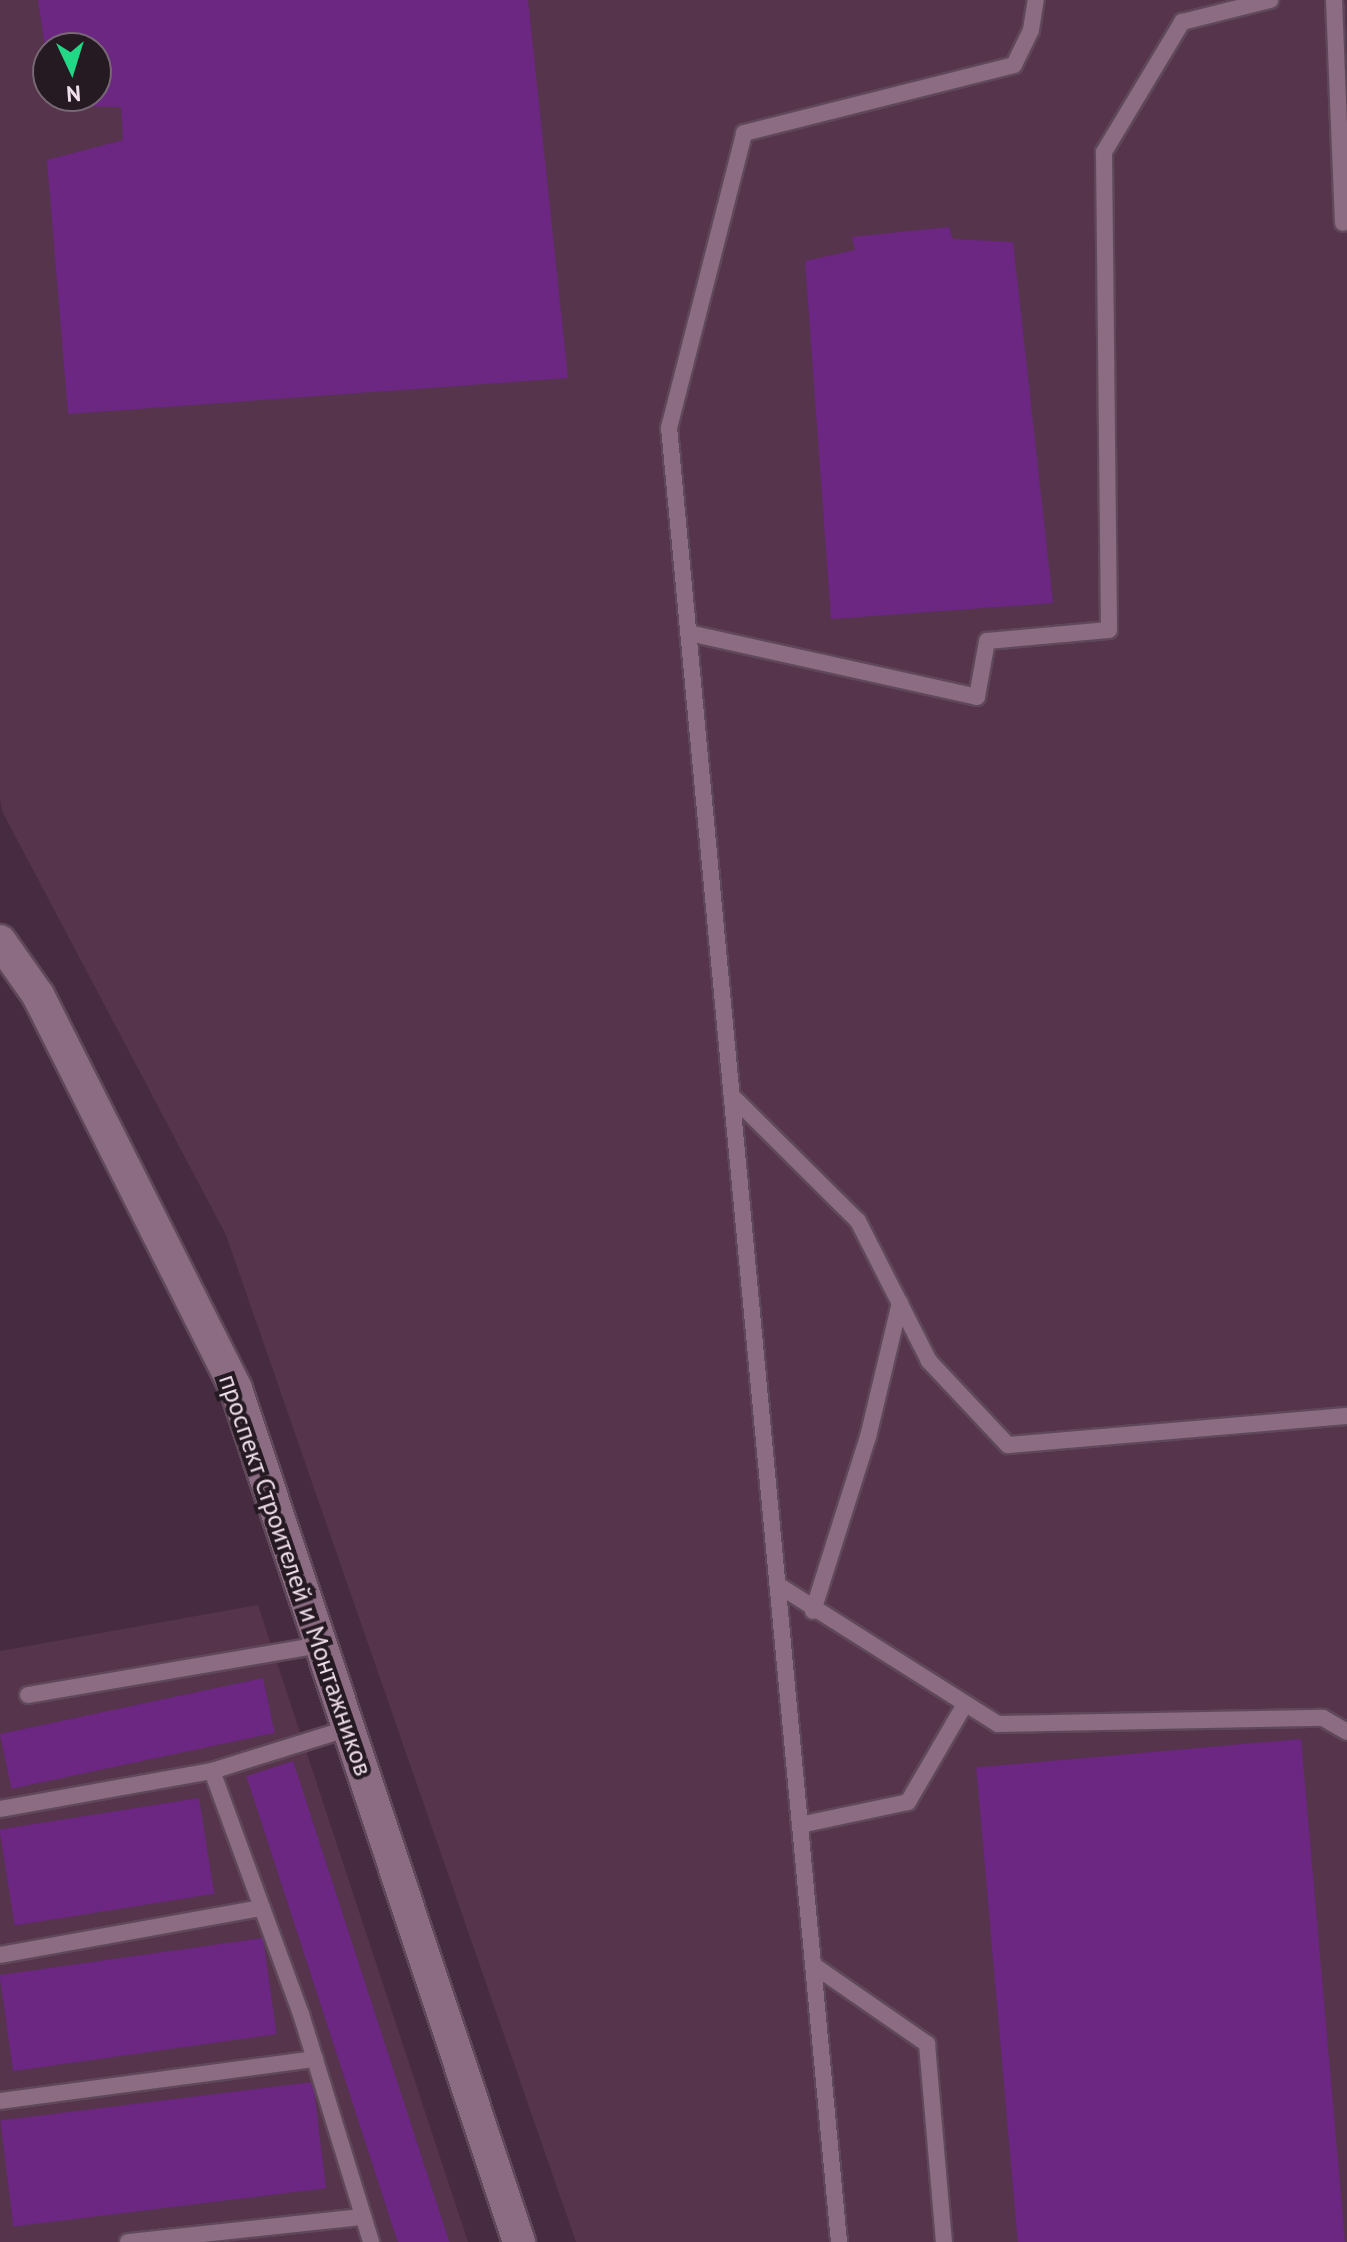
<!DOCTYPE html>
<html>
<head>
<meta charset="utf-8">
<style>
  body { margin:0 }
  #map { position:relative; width:1347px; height:2242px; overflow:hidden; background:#472b40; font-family:"PT Sans",sans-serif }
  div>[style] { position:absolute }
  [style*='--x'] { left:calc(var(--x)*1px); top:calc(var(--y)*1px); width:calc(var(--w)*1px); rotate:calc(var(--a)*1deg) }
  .built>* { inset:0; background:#55344c }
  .building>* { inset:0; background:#6b2782; transform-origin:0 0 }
  .roads { filter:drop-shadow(2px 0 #5f4859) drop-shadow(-2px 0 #5f4859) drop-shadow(0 2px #5f4859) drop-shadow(0 -2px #5f4859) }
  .lane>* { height:16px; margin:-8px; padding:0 8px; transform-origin:8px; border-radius:8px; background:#8b6c82 }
  .street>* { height:32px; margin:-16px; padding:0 16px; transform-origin:16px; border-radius:16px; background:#8b6c82 }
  span { translate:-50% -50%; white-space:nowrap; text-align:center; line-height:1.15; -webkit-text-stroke:8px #251922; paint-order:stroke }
  .street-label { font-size:26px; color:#f1dfec }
  .north { position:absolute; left:32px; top:32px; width:80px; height:80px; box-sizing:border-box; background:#251922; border:2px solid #776873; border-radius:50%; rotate:176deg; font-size:22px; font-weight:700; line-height:32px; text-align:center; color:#f1dfec }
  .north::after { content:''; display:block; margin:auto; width:28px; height:36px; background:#22d887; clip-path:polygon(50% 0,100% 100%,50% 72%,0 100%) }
</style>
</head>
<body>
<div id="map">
  <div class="built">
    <i style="clip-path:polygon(evenodd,0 0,1347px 0,1347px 2242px,576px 2242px,226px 1235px,3px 813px,0 800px,0 0,48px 48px,96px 48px,96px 96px,48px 96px,48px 48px)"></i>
    <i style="clip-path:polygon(258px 1605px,468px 2242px,0 2242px,0 1651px)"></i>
  </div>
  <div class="building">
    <i style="clip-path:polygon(38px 0,528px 0,568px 378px,68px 414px,47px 160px,123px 140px,121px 107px,54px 106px,53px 96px,96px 96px,96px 48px,48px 48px,46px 54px)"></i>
    <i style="clip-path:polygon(949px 227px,953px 239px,1013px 242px,1053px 603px,831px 619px,805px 261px,855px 250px,852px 237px)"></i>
    <i style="left:263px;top:1678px;width:56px;height:269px;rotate:78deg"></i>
    <i style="left:1301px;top:1739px;width:505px;height:326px;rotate:85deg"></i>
    <i style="left:293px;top:1761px;width:506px;height:49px;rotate:72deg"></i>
    <i style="left:199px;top:1798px;width:97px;height:202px;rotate:81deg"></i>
    <i style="left:263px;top:1938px;width:97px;height:266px;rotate:82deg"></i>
    <i style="left:313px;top:2082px;width:107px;height:315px;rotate:83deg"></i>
  </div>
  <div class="roads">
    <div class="lane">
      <i style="--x:1334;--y:0;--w:223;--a:87.7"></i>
      <i style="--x:689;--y:633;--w:295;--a:12.5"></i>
      <i style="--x:977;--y:697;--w:57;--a:-79.9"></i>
      <i style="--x:987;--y:641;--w:122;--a:-5.2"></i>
      <i style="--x:1109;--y:630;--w:478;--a:-90.6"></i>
      <i style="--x:1104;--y:152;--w:152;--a:-59"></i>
      <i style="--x:1182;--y:22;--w:91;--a:-14"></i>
      <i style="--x:732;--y:1096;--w:177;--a:44.8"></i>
      <i style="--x:858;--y:1221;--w:157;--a:63.1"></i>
      <i style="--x:929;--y:1361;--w:115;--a:46.8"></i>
      <i style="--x:1008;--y:1445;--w:340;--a:-4.9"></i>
      <i style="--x:778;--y:1585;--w:260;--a:32.3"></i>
      <i style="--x:998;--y:1724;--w:325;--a:-1.1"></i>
      <i style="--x:1323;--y:1718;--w:28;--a:30"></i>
      <i style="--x:813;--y:1611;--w:182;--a:-72.5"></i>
      <i style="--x:868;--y:1437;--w:138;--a:-76.6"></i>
      <i style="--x:28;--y:1695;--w:298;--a:-9.7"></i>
      <i style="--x:212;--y:1771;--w:259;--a:69.9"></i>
      <i style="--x:301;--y:2014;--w:239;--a:72.9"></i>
      <i style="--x:0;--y:1809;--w:215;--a:-10.2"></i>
      <i style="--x:212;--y:1771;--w:144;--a:-17.4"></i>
      <i style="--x:800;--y:1825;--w:110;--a:-12"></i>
      <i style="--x:908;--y:1802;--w:113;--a:-59.8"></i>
      <i style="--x:0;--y:1955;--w:266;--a:-10.2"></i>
      <i style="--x:813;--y:1965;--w:139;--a:34.7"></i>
      <i style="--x:927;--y:2044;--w:199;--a:85.1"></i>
      <i style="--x:0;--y:2101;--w:318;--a:-7.6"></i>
      <i style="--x:128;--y:2242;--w:236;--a:-6.1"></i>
      <i style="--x:839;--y:2242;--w:1822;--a:-95.35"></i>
      <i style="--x:669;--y:428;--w:304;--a:-75.7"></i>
      <i style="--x:744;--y:133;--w:278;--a:-14.1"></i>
      <i style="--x:1014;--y:65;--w:39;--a:-64"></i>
      <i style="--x:1031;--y:30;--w:30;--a:-81"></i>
    </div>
    <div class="street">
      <i style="--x:0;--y:941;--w:66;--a:54.9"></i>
      <i style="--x:38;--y:995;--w:441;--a:63.3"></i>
      <i style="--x:236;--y:1389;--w:899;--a:71.65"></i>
    </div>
  </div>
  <div class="street-label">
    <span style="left:296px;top:1575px;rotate:71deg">проспект Строителей и Монтажников</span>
  </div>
  <div class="north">N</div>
</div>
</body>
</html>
